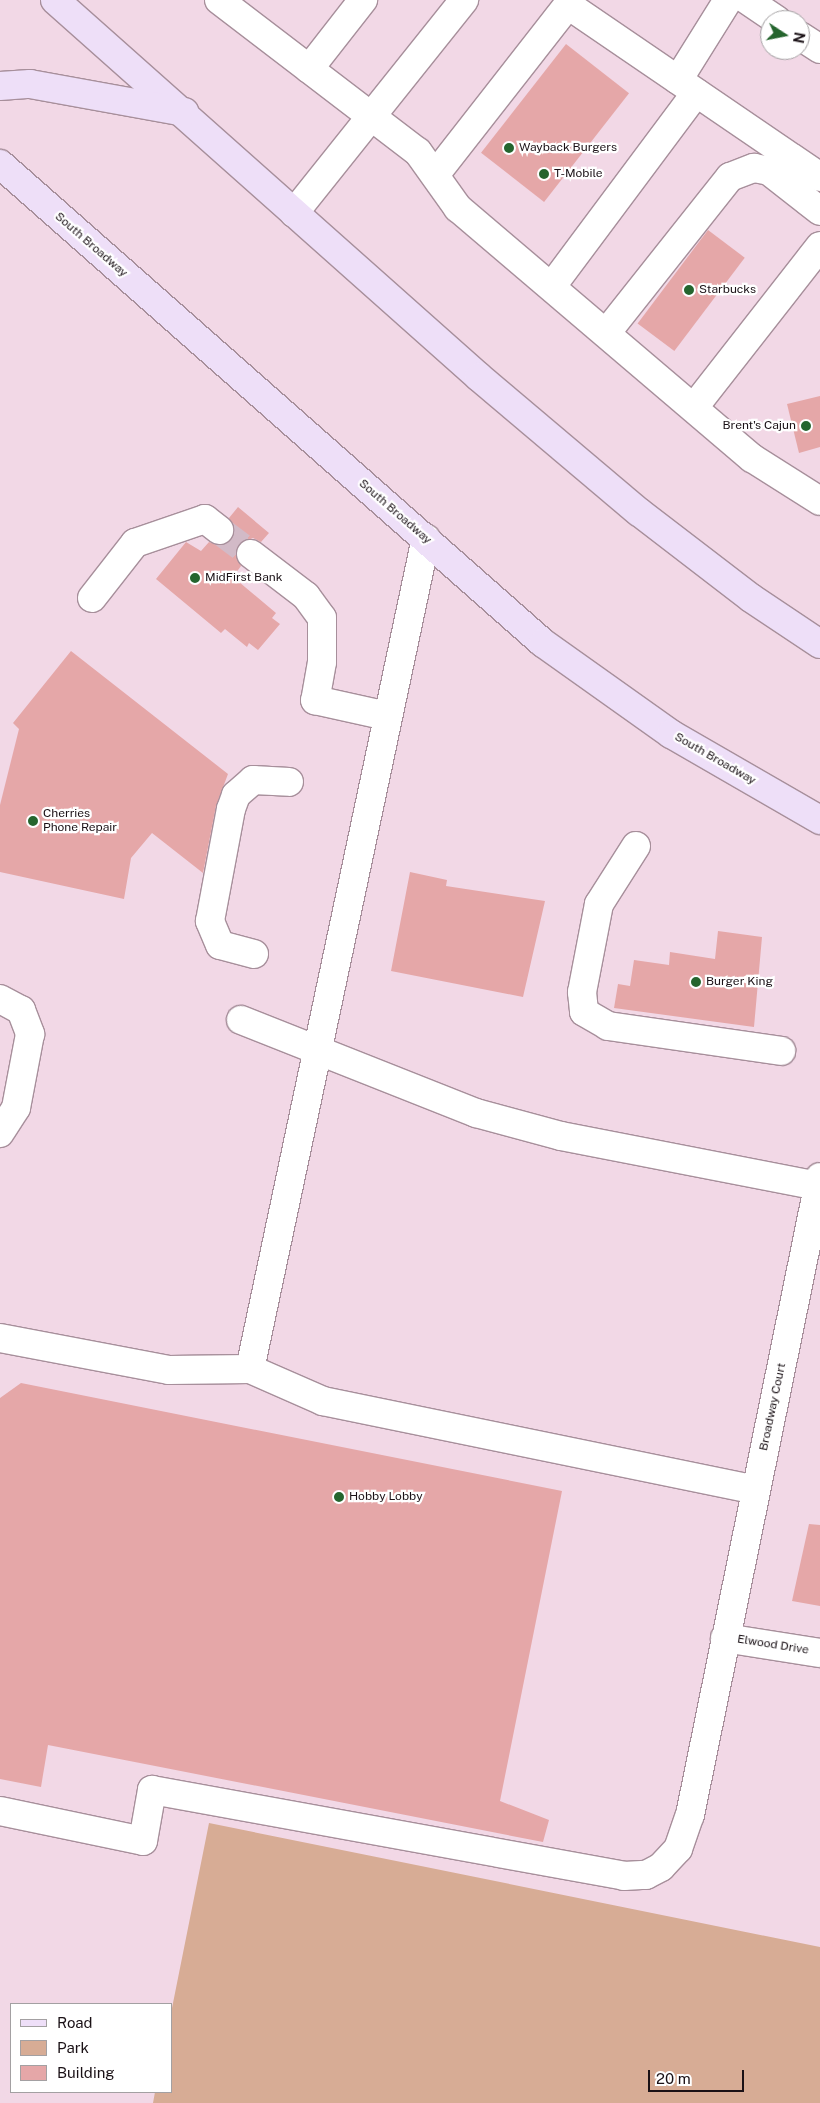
<!DOCTYPE html>
<html>
<head>
<meta charset="utf-8">
<style>
  body { margin:0 }
  #map { position:relative; width:820px; height:2103px; overflow:hidden; background:#f2d8e6; font-family:"Public Sans",sans-serif }
  div>[style] { position:absolute }
  [style*='--x'] { left:calc(var(--x)*1px); top:calc(var(--y)*1px); width:calc(var(--w)*1px); rotate:calc(var(--a)*1deg) }
  .green>* { inset:0; background:#d7ac95 }
  .building>* { inset:0; background:#e5a7a8; transform-origin:0 0 }
  .minor-tunnel>* { height:28px; margin-top:-14px; transform-origin:0; background:repeating-linear-gradient(90deg,#d2bac7 0 28px,transparent 0 42px) }
  .roads { filter:drop-shadow(1px 0 #a78f9b) drop-shadow(-1px 0 #a78f9b) drop-shadow(0 1px #a78f9b) drop-shadow(0 -1px #a78f9b) }
  .minor>* { height:28px; margin:-14px; padding:0 14px; transform-origin:14px; border-radius:14px; background:#fff }
  .major>* { height:28px; margin:-14px; padding:0 14px; transform-origin:14px; border-radius:14px; background:#eedff8 }
  .dots>* { width:14px; height:14px; translate:-50% -50%; box-sizing:border-box; border:2px solid #fff; border-radius:50% }
  span { translate:-50% -50%; white-space:nowrap; text-align:center; line-height:1.15; -webkit-text-stroke:4.5px #fff; paint-order:stroke }
  .poi-label { font-size:12px; color:#1a1116 }
  .left { translate:0 -50%; text-align:left }
  .right { translate:-100% -50%; text-align:right }
  .street-label { font-size:12px; color:#1a1116 }
  .legend { position:absolute; left:10px; top:2003px; width:162px; height:90px; box-sizing:border-box; background:#fff; border:1px solid #a3a0a2; margin:0; padding:6px 9px; list-style:none; font-size:15px; color:#1a1116 }
  .legend li { display:flex; align-items:center; gap:10px; height:25px }
  .legend b { width:25px; border:1px solid #a3a0a2 }
  .north { position:absolute; left:760px; top:10px; width:50px; height:50px; box-sizing:border-box; background:#fff; border:1px solid #a3a0a2; border-radius:50%; rotate:101deg; font-size:14px; font-weight:700; line-height:20px; text-align:center; color:#1a1116 }
  .north::after { content:''; display:block; margin:auto; width:18px; height:22px; background:#25652e; clip-path:polygon(50% 0,100% 100%,50% 72%,0 100%) }
  .scale { position:absolute; left:648px; top:2070px; width:96px; height:22px; box-sizing:border-box; border:2px solid #1a1116; border-top:0; padding-left:6px; font-size:15px; line-height:18px; white-space:nowrap; color:#1a1116; -webkit-text-stroke:4px #fff; paint-order:stroke }
</style>
</head>
<body>
<div id="map">
  <div class="green">
    <i style="clip-path:polygon(209px 1823px,820px 1947px,820px 2103px,153px 2103px,155px 2092px,171px 2092px,171px 2013px)"></i>
  </div>
  <div class="building">
    <i style="left:566px;top:44px;width:80px;height:138px;rotate:38deg"></i>
    <i style="left:708px;top:230px;width:46px;height:117px;rotate:37deg"></i>
    <i style="clip-path:polygon(820px 396px,820px 447px,799px 453px,787px 404px)"></i>
    <i style="clip-path:polygon(238px 507px,269px 533px,261px 542px,253px 538px,239px 544px,236px 552px,241px 566px,233px 577px,276px 613px,272px 618px,280px 624px,258px 650px,249px 643px,247px 647px,225px 629px,221px 633px,156px 579px,186px 542px,201px 551px,209px 542px,217px 545px,231px 540px,234px 532px,229px 518px)"></i>
    <i style="clip-path:polygon(71px 651px,228px 774px,216px 806px,203px 873px,152px 833px,131px 858px,124px 899px,0 872px,0 805px,19px 729px,13px 723px)"></i>
    <i style="clip-path:polygon(410px 872px,447px 880px,446px 886px,545px 901px,523px 997px,391px 971px)"></i>
    <i style="clip-path:polygon(718px 931px,762px 937px,754px 1027px,614px 1008px,618px 984px,630px 986px,634px 960px,669px 965px,670px 952px,715px 959px)"></i>
    <i style="clip-path:polygon(21px 1383px,562px 1491px,500px 1801px,549px 1820px,543px 1842px,48px 1745px,41px 1787px,0 1779px,0 1398px)"></i>
    <i style="clip-path:polygon(809px 1524px,820px 1525px,820px 1606px,792px 1601px)"></i>
  </div>
  <div class="minor-tunnel">
    <i style="--x:219;--y:530;--w:40;--a:37"></i>
  </div>
  <div class="roads">
    <div class="minor">
      <i style="--x:219;--y:0;--w:250;--a:37.4"></i>
      <i style="--x:418;--y:152;--w:69;--a:54.5"></i>
      <i style="--x:458;--y:208;--w:386;--a:40.4"></i>
      <i style="--x:752;--y:458;--w:80;--a:32.3"></i>
      <i style="--x:747;--y:0;--w:36;--a:34"></i>
      <i style="--x:800;--y:36;--w:24;--a:33"></i>
      <i style="--x:309;--y:69;--w:88;--a:-52"></i>
      <i style="--x:678;--y:80;--w:94;--a:-58"></i>
      <i style="--x:435;--y:175;--w:216;--a:-52"></i>
      <i style="--x:568;--y:5;--w:305;--a:34.3"></i>
      <i style="--x:294;--y:213;--w:273;--a:-51.4"></i>
      <i style="--x:552;--y:286;--w:241;--a:-53.3"></i>
      <i style="--x:607;--y:332;--w:198;--a:-51.6"></i>
      <i style="--x:730;--y:177;--w:26;--a:-21"></i>
      <i style="--x:754;--y:168;--w:15;--a:11"></i>
      <i style="--x:769;--y:171;--w:65;--a:38.1"></i>
      <i style="--x:695;--y:406;--w:203;--a:-52"></i>
      <i style="--x:251;--y:554;--w:69;--a:37.4"></i>
      <i style="--x:306;--y:596;--w:27;--a:54"></i>
      <i style="--x:322;--y:618;--w:44;--a:90"></i>
      <i style="--x:322;--y:662;--w:39;--a:100"></i>
      <i style="--x:315;--y:700;--w:74;--a:12.5"></i>
      <i style="--x:92;--y:598;--w:70;--a:-52"></i>
      <i style="--x:135;--y:543;--w:74;--a:-18.9"></i>
      <i style="--x:205;--y:519;--w:18;--a:38"></i>
      <i style="--x:636;--y:846;--w:69;--a:122.5"></i>
      <i style="--x:599;--y:904;--w:90;--a:100.9"></i>
      <i style="--x:582;--y:992;--w:20;--a:84"></i>
      <i style="--x:584;--y:1012;--w:28;--a:30"></i>
      <i style="--x:608;--y:1026;--w:175;--a:8.2"></i>
      <i style="--x:254;--y:954;--w:35;--a:-165"></i>
      <i style="--x:220;--y:945;--w:26;--a:-113"></i>
      <i style="--x:210;--y:921;--w:114;--a:-79.4"></i>
      <i style="--x:231;--y:809;--w:15;--a:-70"></i>
      <i style="--x:236;--y:795;--w:23;--a:-41"></i>
      <i style="--x:253;--y:780;--w:36;--a:3"></i>
      <i style="--x:0;--y:999;--w:24;--a:28"></i>
      <i style="--x:21;--y:1010;--w:26;--a:69"></i>
      <i style="--x:30;--y:1034;--w:75;--a:100.7"></i>
      <i style="--x:16;--y:1108;--w:30;--a:123"></i>
      <i style="--x:241;--y:1020;--w:253;--a:21.6"></i>
      <i style="--x:476;--y:1113;--w:88;--a:15.1"></i>
      <i style="--x:561;--y:1136;--w:262;--a:11"></i>
      <i style="--x:0;--y:1338;--w:172;--a:10.7"></i>
      <i style="--x:169;--y:1370;--w:81;--a:-0.7"></i>
      <i style="--x:250;--y:1369;--w:80;--a:23.7"></i>
      <i style="--x:323;--y:1401;--w:441;--a:11.6"></i>
      <i style="--x:250;--y:1369;--w:849;--a:-78.04"></i>
      <i style="--x:725;--y:1638;--w:96;--a:9"></i>
      <i style="--x:0;--y:1811;--w:146;--a:11.8"></i>
      <i style="--x:143;--y:1841;--w:52;--a:-80"></i>
      <i style="--x:152;--y:1790;--w:480;--a:10.3"></i>
      <i style="--x:624;--y:1876;--w:22;--a:-3"></i>
      <i style="--x:646;--y:1875;--w:17;--a:-28"></i>
      <i style="--x:661;--y:1867;--w:25;--a:-47"></i>
      <i style="--x:678;--y:1849;--w:36;--a:-71"></i>
      <i style="--x:690;--y:1815;--w:651;--a:-78.48"></i>
    </div>
    <div class="major">
      <i style="--x:55;--y:0;--w:567;--a:41.64"></i>
      <i style="--x:479;--y:377;--w:209;--a:40.2"></i>
      <i style="--x:639;--y:512;--w:141;--a:37.5"></i>
      <i style="--x:751;--y:598;--w:83;--a:33.7"></i>
      <i style="--x:0;--y:86;--w:30;--a:-4"></i>
      <i style="--x:30;--y:84;--w:157;--a:10.3"></i>
      <i style="--x:0;--y:164;--w:724;--a:41.42"></i>
      <i style="--x:543;--y:643;--w:157;--a:35.4"></i>
      <i style="--x:671;--y:734;--w:172;--a:30"></i>
    </div>
  </div>
  <div class="dots">
    <i style="left:509px;top:148px;background:#25652e"></i>
    <i style="left:544px;top:174px;background:#25652e"></i>
    <i style="left:689px;top:290px;background:#25652e"></i>
    <i style="left:806px;top:426px;background:#25652e"></i>
    <i style="left:195px;top:578px;background:#25652e"></i>
    <i style="left:33px;top:821px;background:#25652e"></i>
    <i style="left:696px;top:982px;background:#25652e"></i>
    <i style="left:339px;top:1497px;background:#25652e"></i>
  </div>
  <div class="poi-label">
    <span class="left" style="left:519px;top:148px">Wayback Burgers</span>
    <span class="left" style="left:554px;top:174px">T-Mobile</span>
    <span class="left" style="left:699px;top:290px">Starbucks</span>
    <span class="right" style="left:796px;top:426px">Brent's Cajun</span>
    <span class="left" style="left:205px;top:578px">MidFirst Bank</span>
    <span class="left" style="left:43px;top:821px">Cherries<br>Phone Repair</span>
    <span class="left" style="left:706px;top:982px">Burger King</span>
    <span class="left" style="left:349px;top:1497px">Hobby Lobby</span>
  </div>
  <div class="street-label">
    <span style="left:91px;top:245px;rotate:41deg">South Broadway</span>
    <span style="left:395px;top:512px;rotate:41deg">South Broadway</span>
    <span style="left:715px;top:759px;rotate:30deg">South Broadway</span>
    <span style="left:773px;top:1407px;rotate:-78deg">Broadway Court</span>
    <span style="left:773px;top:1645px;rotate:9deg">Elwood Drive</span>
  </div>
  <ul class="legend">
  <li><b style="height:6px;background:#eedff8"></b>Road</li>
  <li><b style="height:14px;background:#d7ac95"></b>Park</li>
  <li><b style="height:14px;background:#e5a7a8"></b>Building</li>
  </ul>
  <div class="north">N</div>
  <div class="scale">20 m</div>
</div>
</body>
</html>
